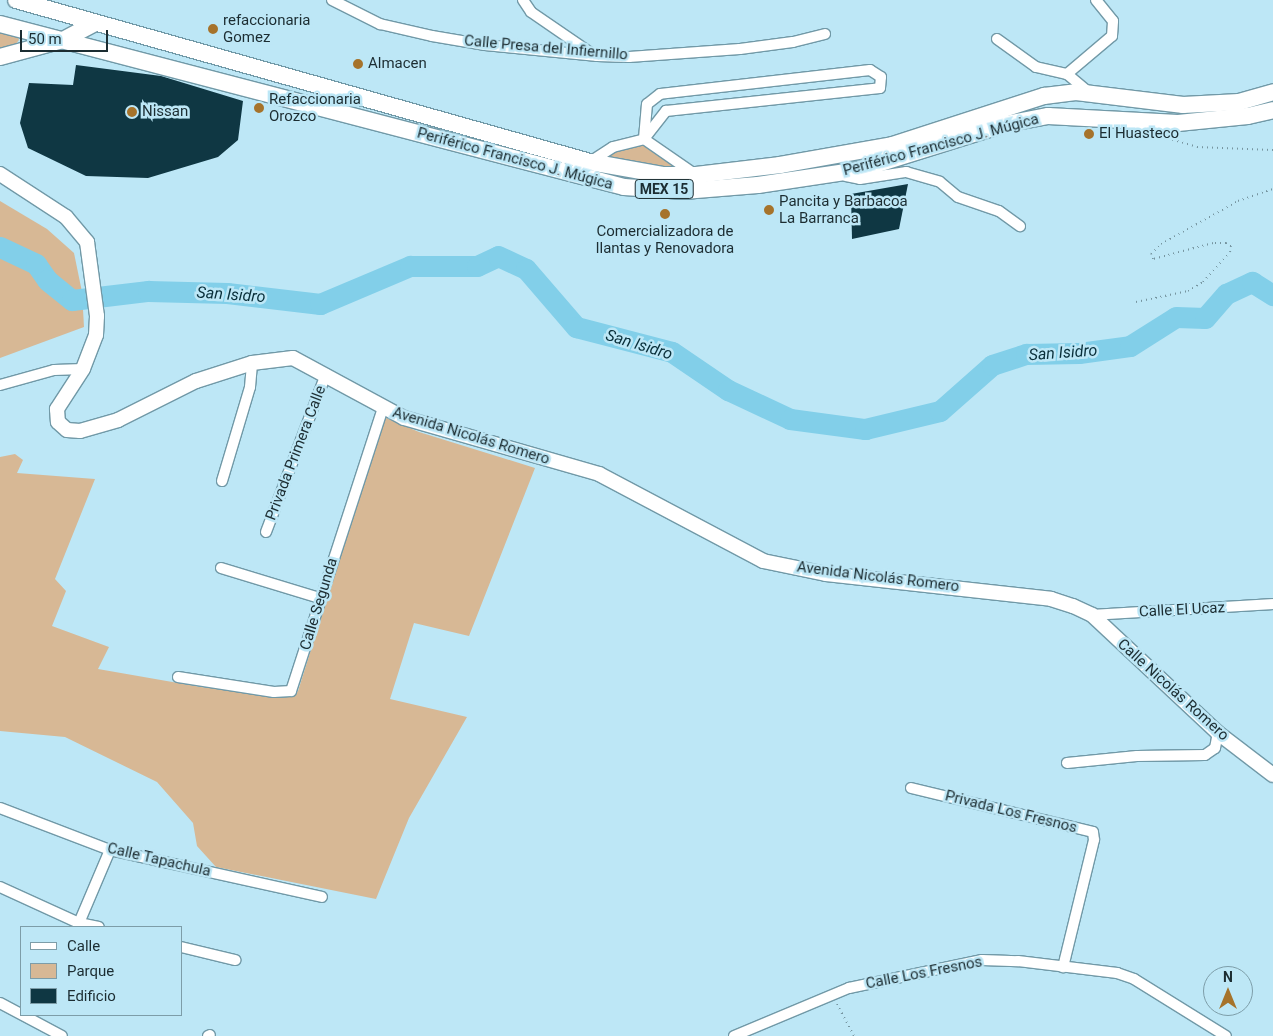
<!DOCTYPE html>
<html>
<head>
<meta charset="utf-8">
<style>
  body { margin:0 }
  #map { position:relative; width:1273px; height:1036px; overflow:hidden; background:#bde7f6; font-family:Roboto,sans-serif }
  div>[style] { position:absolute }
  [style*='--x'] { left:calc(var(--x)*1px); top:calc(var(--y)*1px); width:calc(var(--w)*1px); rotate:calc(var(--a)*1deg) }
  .green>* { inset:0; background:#d7b895 }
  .river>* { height:21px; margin:-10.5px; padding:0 10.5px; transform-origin:10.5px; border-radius:10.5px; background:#82cfe9 }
  .building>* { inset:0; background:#0f3743 }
  .path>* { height:2px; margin-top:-1px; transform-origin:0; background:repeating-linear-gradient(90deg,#7695a0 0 1px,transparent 0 5px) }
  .roads { filter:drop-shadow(1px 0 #7199a7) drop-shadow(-1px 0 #7199a7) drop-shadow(0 1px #7199a7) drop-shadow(0 -1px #7199a7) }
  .street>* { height:10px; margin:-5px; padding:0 5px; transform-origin:5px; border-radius:5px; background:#fff }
  .secondary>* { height:14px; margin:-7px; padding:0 7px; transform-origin:7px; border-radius:7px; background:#fff }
  .primary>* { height:16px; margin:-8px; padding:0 8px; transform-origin:8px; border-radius:8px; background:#fff }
  .dots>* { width:14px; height:14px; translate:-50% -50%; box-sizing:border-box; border:2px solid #bde7f6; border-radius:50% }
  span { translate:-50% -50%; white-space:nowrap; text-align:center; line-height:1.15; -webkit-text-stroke:5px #bde7f6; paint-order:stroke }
  .shield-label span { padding:1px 4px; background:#bde7f6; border:1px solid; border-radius:4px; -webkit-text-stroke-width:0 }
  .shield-label { font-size:14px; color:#1c2d32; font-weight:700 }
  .poi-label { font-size:15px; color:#1c2d32 }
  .left { translate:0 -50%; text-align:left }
  .street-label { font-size:15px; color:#1c2d32 }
  .water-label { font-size:16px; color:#092f3a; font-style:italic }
  .legend { position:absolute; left:20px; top:926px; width:162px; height:90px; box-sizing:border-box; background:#bde7f6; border:1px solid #7d9da8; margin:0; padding:6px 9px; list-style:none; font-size:15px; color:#1c2d32 }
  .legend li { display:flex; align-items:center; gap:10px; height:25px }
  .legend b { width:25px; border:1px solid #7d9da8 }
  .north { position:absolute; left:1203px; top:966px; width:50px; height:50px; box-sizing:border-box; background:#bde7f6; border:1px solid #7d9da8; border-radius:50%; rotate:0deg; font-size:14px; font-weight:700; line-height:20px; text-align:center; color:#1c2d32 }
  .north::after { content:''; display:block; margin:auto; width:18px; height:22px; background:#a6732b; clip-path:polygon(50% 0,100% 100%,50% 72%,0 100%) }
  .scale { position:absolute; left:20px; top:30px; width:88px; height:22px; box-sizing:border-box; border:2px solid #1c2d32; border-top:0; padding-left:6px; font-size:15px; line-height:18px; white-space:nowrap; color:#1c2d32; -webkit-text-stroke:4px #bde7f6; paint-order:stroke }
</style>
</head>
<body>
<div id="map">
  <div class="green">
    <i style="clip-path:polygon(0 31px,16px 33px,19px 40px,15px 45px,0 50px)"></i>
    <i style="clip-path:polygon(643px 143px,684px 171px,600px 158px)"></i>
    <i style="clip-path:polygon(0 201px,47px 229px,74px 253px,82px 292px,84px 327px,0 358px)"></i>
    <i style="clip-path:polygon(384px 417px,419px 432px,535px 468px,469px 636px,414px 623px,390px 699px,467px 717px,409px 818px,376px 899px,216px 867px,197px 846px,193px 823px,157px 782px,65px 737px,0 731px,0 457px,15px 454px,23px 460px,17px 473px,95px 479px,55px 579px,66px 591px,52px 626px,109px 647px,98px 669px,201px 687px,293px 696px,298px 691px)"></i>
  </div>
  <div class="river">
    <i style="--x:0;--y:247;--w:40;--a:25"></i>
    <i style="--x:36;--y:264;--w:19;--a:55"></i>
    <i style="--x:47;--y:280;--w:32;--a:39"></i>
    <i style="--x:72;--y:300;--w:77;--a:-6.8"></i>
    <i style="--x:148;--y:291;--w:79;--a:1.5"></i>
    <i style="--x:227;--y:293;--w:94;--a:6.7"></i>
    <i style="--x:320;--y:304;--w:98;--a:-22.9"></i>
    <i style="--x:410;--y:266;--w:67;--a:0"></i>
    <i style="--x:477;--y:266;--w:23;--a:-25"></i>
    <i style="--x:498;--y:256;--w:31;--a:25"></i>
    <i style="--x:526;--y:269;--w:77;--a:49.2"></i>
    <i style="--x:576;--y:327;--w:99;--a:14.6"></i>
    <i style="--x:672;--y:352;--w:68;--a:34.2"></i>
    <i style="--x:728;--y:390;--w:68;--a:25.1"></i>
    <i style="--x:790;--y:419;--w:76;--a:7.6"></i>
    <i style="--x:865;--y:429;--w:77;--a:-13.5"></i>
    <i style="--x:940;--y:411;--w:69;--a:-41.5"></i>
    <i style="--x:992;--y:365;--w:36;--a:-18"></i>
    <i style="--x:1026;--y:354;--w:53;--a:-1.1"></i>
    <i style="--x:1079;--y:353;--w:51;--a:-7.8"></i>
    <i style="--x:1130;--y:346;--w:54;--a:-32.2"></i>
    <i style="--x:1176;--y:317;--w:29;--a:2"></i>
    <i style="--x:1205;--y:318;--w:32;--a:-49"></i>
    <i style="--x:1226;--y:294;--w:29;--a:-25"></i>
    <i style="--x:1252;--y:282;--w:25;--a:32"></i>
  </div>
  <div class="building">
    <i style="clip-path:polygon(76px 65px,161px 76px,243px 101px,238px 140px,218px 157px,148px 178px,86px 176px,28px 148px,20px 123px,29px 83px,73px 85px)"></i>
    <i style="clip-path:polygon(908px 184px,899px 229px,852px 239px,851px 194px)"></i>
  </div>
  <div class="path">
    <i style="--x:1163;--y:137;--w:35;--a:16"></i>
    <i style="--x:1197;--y:147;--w:76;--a:2.3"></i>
    <i style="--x:1136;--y:302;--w:53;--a:-11.9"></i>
    <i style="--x:1188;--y:291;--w:17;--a:-31"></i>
    <i style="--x:1203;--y:282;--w:40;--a:-48"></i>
    <i style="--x:1230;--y:252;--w:6;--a:-81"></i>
    <i style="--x:1231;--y:246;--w:6;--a:-149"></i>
    <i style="--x:1226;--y:243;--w:13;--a:180"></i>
    <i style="--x:1213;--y:243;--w:62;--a:165.1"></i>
    <i style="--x:1153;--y:259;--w:5;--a:-112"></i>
    <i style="--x:1151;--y:254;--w:14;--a:-45"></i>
    <i style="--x:1161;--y:244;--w:88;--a:-29.2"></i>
    <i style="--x:1238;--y:201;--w:37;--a:-19"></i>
    <i style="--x:837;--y:1004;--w:36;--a:62"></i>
  </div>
  <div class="roads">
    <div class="street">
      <i style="--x:332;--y:0;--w:54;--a:26.6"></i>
      <i style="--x:380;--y:24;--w:53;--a:13"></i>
      <i style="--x:432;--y:36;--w:54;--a:9.6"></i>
      <i style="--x:485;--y:45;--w:113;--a:5.6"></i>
      <i style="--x:597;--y:56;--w:32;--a:2"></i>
      <i style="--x:629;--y:57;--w:111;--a:-4.1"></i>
      <i style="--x:740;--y:49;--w:53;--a:-7.5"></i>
      <i style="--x:793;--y:42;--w:33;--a:-14"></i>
      <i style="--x:523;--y:0;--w:14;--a:56"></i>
      <i style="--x:531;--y:12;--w:74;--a:34.5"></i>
      <i style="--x:997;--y:39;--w:48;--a:35.7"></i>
      <i style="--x:1036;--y:67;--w:32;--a:13"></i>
      <i style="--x:1067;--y:74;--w:30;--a:40"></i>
      <i style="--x:1067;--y:74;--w:59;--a:-40.2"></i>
      <i style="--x:1112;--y:36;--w:15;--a:-86"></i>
      <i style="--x:1113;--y:21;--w:27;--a:-129"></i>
      <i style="--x:644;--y:139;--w:63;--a:34.7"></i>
      <i style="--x:590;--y:162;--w:27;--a:-33"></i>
      <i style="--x:613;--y:147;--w:32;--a:-14"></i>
      <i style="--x:644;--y:139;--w:36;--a:-52"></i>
      <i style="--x:666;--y:111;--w:215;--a:-6.1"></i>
      <i style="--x:880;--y:88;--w:11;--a:-85"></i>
      <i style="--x:881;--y:77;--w:13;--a:-148"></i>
      <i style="--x:870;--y:70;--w:211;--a:173.5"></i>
      <i style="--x:660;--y:94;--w:16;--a:142"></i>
      <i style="--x:647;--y:104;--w:35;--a:95"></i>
      <i style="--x:846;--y:176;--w:14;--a:12"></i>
      <i style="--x:860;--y:179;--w:47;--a:-8.7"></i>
      <i style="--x:906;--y:172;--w:35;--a:16"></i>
      <i style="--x:940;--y:182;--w:23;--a:40"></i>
      <i style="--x:958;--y:197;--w:43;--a:18.9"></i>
      <i style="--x:999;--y:211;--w:26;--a:36"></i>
      <i style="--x:0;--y:385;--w:56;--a:-15.5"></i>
      <i style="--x:54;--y:370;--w:29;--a:-2"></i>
      <i style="--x:222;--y:481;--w:98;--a:-73.4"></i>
      <i style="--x:250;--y:387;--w:24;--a:-85"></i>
      <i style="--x:266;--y:532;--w:169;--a:-69.2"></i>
      <i style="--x:221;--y:568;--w:103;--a:16.9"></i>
      <i style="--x:1092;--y:615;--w:181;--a:-3.5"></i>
      <i style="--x:178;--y:677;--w:97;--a:8.9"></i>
      <i style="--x:274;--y:692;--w:17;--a:-3"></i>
      <i style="--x:291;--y:691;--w:298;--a:-72"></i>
      <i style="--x:1067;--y:763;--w:70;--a:-5.7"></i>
      <i style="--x:1137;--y:756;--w:68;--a:-0.8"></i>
      <i style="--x:1205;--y:755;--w:12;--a:-35"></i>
      <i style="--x:1215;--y:748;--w:15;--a:-79"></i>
      <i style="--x:911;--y:788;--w:187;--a:13.6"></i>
      <i style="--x:1093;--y:832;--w:8;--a:83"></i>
      <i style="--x:1094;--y:840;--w:131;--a:103.7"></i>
      <i style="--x:0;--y:808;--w:118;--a:20.9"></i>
      <i style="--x:110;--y:850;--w:217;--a:12.5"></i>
      <i style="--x:0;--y:887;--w:87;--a:24.5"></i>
      <i style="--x:79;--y:923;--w:20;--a:11"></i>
      <i style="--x:79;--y:923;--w:79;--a:-67"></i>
      <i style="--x:181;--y:947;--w:56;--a:13.5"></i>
      <i style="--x:0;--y:1003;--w:70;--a:28"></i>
      <i style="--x:208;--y:1036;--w:2;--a:-27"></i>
      <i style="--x:734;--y:1036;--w:125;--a:-22.7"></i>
      <i style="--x:849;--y:988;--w:136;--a:-11.9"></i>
      <i style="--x:982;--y:960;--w:36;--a:2"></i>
      <i style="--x:1018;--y:961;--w:100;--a:6.9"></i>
      <i style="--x:1117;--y:973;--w:18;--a:19"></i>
      <i style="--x:1134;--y:979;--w:108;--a:31.8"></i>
    </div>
    <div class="secondary">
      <i style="--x:0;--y:174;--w:79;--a:33.1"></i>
      <i style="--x:66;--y:217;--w:33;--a:50"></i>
      <i style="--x:87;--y:242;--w:75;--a:82.3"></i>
      <i style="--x:97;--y:316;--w:19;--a:93"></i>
      <i style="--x:96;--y:335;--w:36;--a:111"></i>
      <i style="--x:83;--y:369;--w:48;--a:123"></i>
      <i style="--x:57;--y:409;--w:13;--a:86"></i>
      <i style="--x:58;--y:422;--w:12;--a:42"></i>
      <i style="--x:67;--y:430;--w:13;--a:4"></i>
      <i style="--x:80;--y:431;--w:40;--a:-16"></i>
      <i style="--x:118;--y:420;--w:87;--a:-26.6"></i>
      <i style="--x:196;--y:381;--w:59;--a:-17.8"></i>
      <i style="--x:252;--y:363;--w:41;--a:-7"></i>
      <i style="--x:293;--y:358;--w:126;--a:28.4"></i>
      <i style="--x:404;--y:418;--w:203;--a:16"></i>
      <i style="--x:599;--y:474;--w:186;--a:27.9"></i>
      <i style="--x:763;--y:561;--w:64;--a:11.7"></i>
      <i style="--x:826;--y:574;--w:226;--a:6.3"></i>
      <i style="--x:1051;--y:599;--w:23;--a:18"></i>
      <i style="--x:1073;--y:606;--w:21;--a:25"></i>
      <i style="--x:1092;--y:615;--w:173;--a:43.1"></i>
      <i style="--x:1218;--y:733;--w:69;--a:37.4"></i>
    </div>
    <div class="primary">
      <i style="--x:16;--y:0;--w:596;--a:15.76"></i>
      <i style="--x:590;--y:162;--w:75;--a:10"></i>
      <i style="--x:664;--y:175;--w:32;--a:0"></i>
      <i style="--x:696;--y:175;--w:85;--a:-6.8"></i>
      <i style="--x:780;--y:165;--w:114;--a:-10.1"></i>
      <i style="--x:892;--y:145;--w:160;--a:-17.9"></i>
      <i style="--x:1044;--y:96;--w:32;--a:-7"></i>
      <i style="--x:1076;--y:92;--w:108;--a:6.9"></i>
      <i style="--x:1183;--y:105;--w:56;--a:-3.1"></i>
      <i style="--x:1239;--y:102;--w:35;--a:-16"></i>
      <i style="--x:0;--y:24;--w:645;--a:14.64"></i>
      <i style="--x:624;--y:187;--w:60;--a:3.8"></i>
      <i style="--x:684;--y:191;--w:74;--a:-4.6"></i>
      <i style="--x:758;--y:185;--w:101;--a:-8.5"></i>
      <i style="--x:858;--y:170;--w:155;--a:-17.3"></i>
      <i style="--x:1006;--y:124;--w:43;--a:-10.8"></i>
      <i style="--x:1048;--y:116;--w:130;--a:3.1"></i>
      <i style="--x:1178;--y:123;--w:70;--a:-5.7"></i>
      <i style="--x:1248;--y:116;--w:26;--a:-13"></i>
      <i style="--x:0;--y:57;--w:65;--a:-15.1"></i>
      <i style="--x:63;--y:40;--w:36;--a:-28"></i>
    </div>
  </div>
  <div class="dots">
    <i style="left:213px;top:29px;background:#a6732b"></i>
    <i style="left:358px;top:64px;background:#a6732b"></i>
    <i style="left:259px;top:108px;background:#a6732b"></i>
    <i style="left:132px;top:112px;background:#a6732b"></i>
    <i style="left:1089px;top:134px;background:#a6732b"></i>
    <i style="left:769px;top:210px;background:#a6732b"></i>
    <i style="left:665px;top:214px;background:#a6732b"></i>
  </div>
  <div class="shield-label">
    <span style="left:664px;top:189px">MEX 15</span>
  </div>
  <div class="poi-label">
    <span class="left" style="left:223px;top:29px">refaccionaria<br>Gomez</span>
    <span class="left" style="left:368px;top:64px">Almacen</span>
    <span class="left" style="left:269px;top:108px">Refaccionaria<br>Orozco</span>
    <span class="left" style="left:142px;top:112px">Nissan</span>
    <span class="left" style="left:1099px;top:134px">El Huasteco</span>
    <span class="left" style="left:779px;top:210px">Pancita y Barbacoa<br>La Barranca</span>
    <span style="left:665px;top:240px">Comercializadora de<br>llantas y Renovadora</span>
  </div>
  <div class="street-label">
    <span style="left:546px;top:48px;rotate:5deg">Calle Presa del Infiernillo</span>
    <span style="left:941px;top:145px;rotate:-15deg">Periférico Francisco J. Múgica</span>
    <span style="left:515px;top:159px;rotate:15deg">Periférico Francisco J. Múgica</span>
    <span style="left:471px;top:436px;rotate:17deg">Avenida Nicolás Romero</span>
    <span style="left:296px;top:453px;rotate:-69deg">Privada Primera Calle</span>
    <span style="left:878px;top:577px;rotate:7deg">Avenida Nicolás Romero</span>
    <span style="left:319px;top:604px;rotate:-73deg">Calle Segunda</span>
    <span style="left:1182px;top:610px;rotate:-3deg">Calle El Ucaz</span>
    <span style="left:1173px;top:690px;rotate:42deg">Calle Nicolás Romero</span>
    <span style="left:1011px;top:812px;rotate:14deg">Privada Los Fresnos</span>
    <span style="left:159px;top:860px;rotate:13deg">Calle Tapachula</span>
    <span style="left:924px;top:973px;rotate:-11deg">Calle Los Fresnos</span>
  </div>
  <div class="water-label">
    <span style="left:231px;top:295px;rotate:4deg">San Isidro</span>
    <span style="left:639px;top:345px;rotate:17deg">San Isidro</span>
    <span style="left:1063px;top:353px;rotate:-4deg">San Isidro</span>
  </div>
  <ul class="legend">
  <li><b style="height:6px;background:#fff"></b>Calle</li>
  <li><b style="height:14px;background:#d7b895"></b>Parque</li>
  <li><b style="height:14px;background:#0f3743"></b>Edificio</li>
  </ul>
  <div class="north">N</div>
  <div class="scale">50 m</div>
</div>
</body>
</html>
